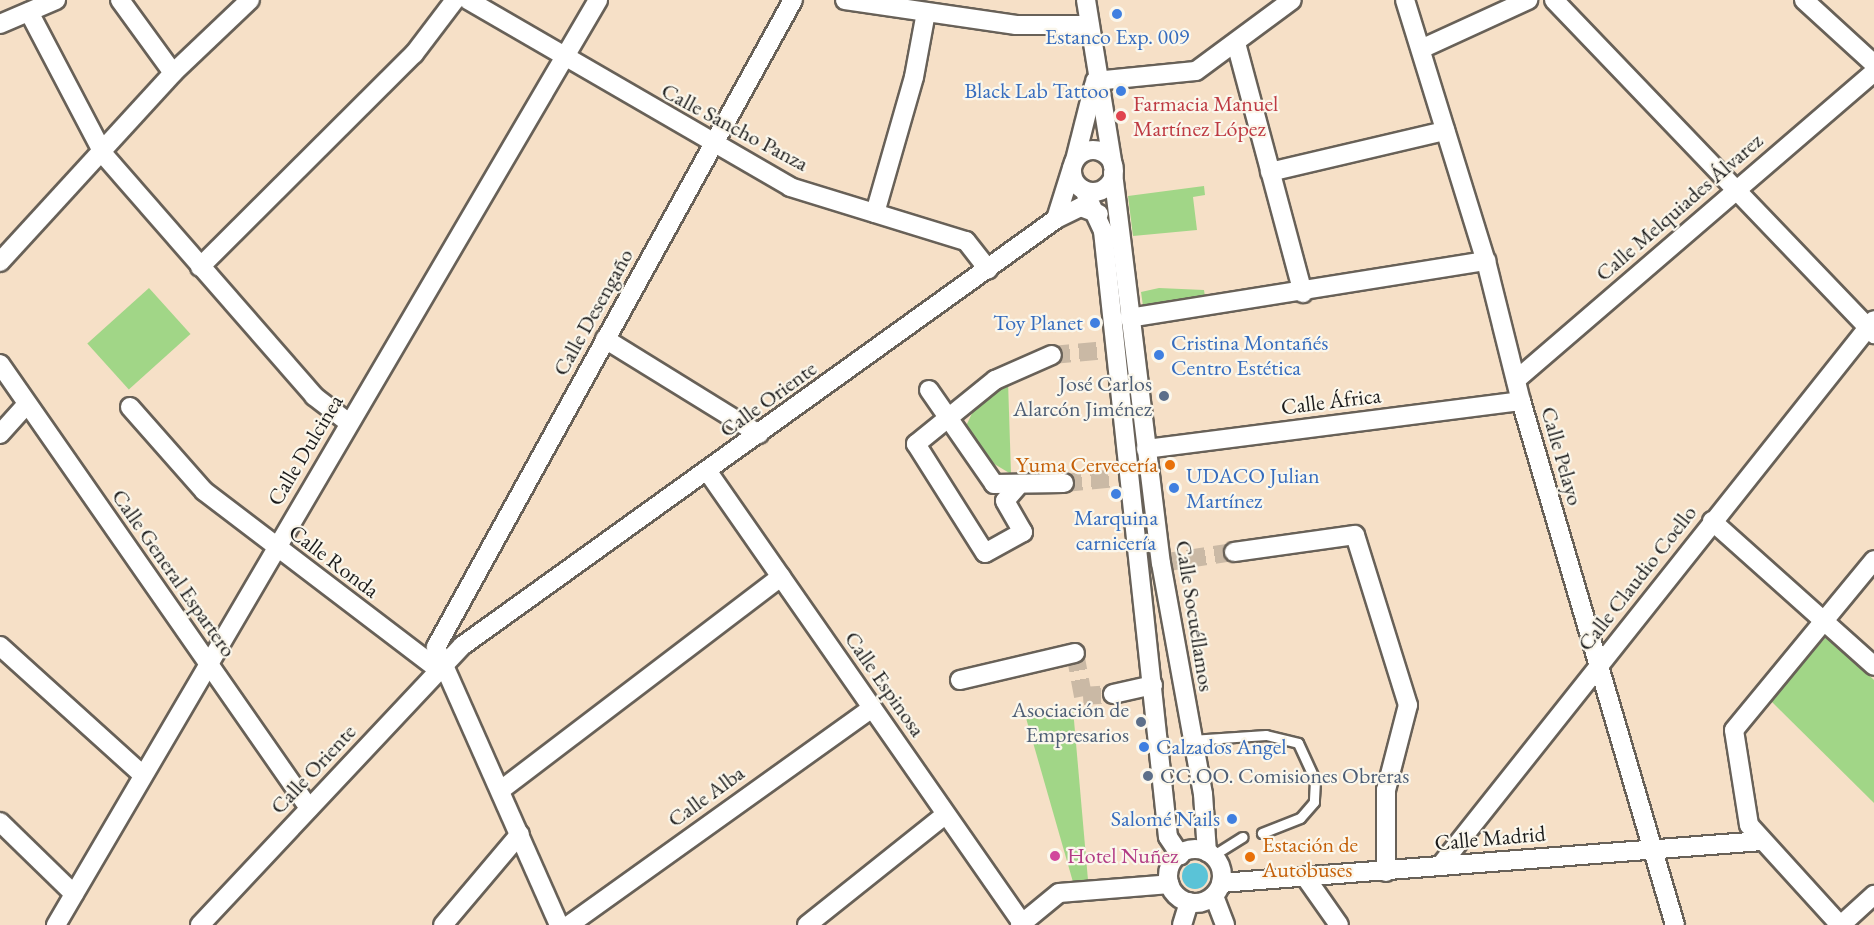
<!DOCTYPE html>
<html>
<head>
<meta charset="utf-8">
<style>
  body { margin:0 }
  #map { position:relative; width:1874px; height:925px; overflow:hidden; background:#f6e0c7; font-family:"EB Garamond",serif }
  div>[style] { position:absolute }
  [style*='--x'] { left:calc(var(--x)*1px); top:calc(var(--y)*1px); width:calc(var(--w)*1px); rotate:calc(var(--a)*1deg) }
  .green>* { inset:0; background:#a1d687; transform-origin:0 0 }
  .water>* { inset:0; background:#5ac3d7 }
  .round { border-radius:50% }
  .street-tunnel>* { height:18px; margin-top:-9px; transform-origin:0; background:repeating-linear-gradient(90deg,#cab9a5 0 18px,transparent 0 27px) }
  .roads { filter:drop-shadow(2px 0 #686158) drop-shadow(-2px 0 #686158) drop-shadow(0 2px #686158) drop-shadow(0 -2px #686158) }
  .lane>* { height:9px; margin:-4.5px; padding:0 4.5px; transform-origin:4.5px; border-radius:4.5px; background:#fff }
  .street>* { height:18px; margin:-9px; padding:0 9px; transform-origin:9px; border-radius:9px; background:#fff }
  .street>.ring { margin:-9px; padding:0; box-sizing:content-box; background:none; border:18px solid #fff; border-radius:50% }
  .dots>* { width:16px; height:16px; translate:-50% -50%; box-sizing:border-box; border:3px solid #fbf7ec; border-radius:50% }
  span { translate:-50% -50%; white-space:nowrap; text-align:center; line-height:1.15; -webkit-text-stroke:4.5px #fbf7ec; paint-order:stroke }
  .shop-label { font-size:22px; color:#366cbe }
  .right { translate:-100% -50%; text-align:right }
  .left { translate:0 -50%; text-align:left }
  .health-label { font-size:22px; color:#be3a42 }
  .street-label { font-size:22px; color:#1c1c1c }
  .service-label { font-size:22px; color:#4e5e75 }
  .food-label { font-size:22px; color:#c56008 }
  .hotel-label { font-size:22px; color:#b23c85 }
</style>
</head>
<body>
<div id="map">
  <div class="green">
    <i style="clip-path:polygon(1204px 186px,1205px 195px,1193px 197px,1197px 230px,1133px 236px,1128px 196px)"></i>
    <i style="left:149px;top:288px;width:62px;height:83px;rotate:48deg"></i>
    <i style="clip-path:polygon(1159px 288px,1204px 290px,1205px 297px,1143px 306px,1141px 292px)"></i>
    <i style="clip-path:polygon(1008px 381px,1011px 474px,991px 462px,965px 428px,976px 405px)"></i>
    <i style="clip-path:polygon(1827px 636px,1874px 680px,1874px 803px,1770px 700px)"></i>
    <i style="clip-path:polygon(1073px 709px,1088px 880px,1073px 882px,1026px 718px)"></i>
  </div>
  <div class="water">
    <i class="round" style="left:1182px;top:863px;width:26px;height:26px"></i>
  </div>
  <div class="street-tunnel">
    <i style="--x:1052;--y:355;--w:55;--a:-5.2"></i>
    <i style="--x:1064;--y:483;--w:53;--a:-5.4"></i>
    <i style="--x:1161;--y:563;--w:74;--a:-8.6"></i>
    <i style="--x:1075;--y:653;--w:44;--a:79.5"></i>
    <i style="--x:1083;--y:696;--w:30;--a:-4"></i>
  </div>
  <div class="roads">
    <div class="lane">
      <i style="--x:1191;--y:740;--w:75;--a:-3.8"></i>
      <i style="--x:1266;--y:735;--w:33;--a:14"></i>
      <i style="--x:1298;--y:743;--w:41;--a:65.3"></i>
      <i style="--x:1315;--y:780;--w:22;--a:93"></i>
      <i style="--x:1314;--y:802;--w:21;--a:131"></i>
      <i style="--x:1300;--y:818;--w:41;--a:158.5"></i>
      <i style="--x:1212;--y:856;--w:36;--a:-32"></i>
    </div>
    <div class="street">
      <i style="--x:120;--y:0;--w:90;--a:54"></i>
      <i style="--x:468;--y:0;--w:372;--a:30.1"></i>
      <i style="--x:790;--y:187;--w:184;--a:17.1"></i>
      <i style="--x:966;--y:241;--w:36;--a:52"></i>
      <i style="--x:845;--y:0;--w:173;--a:8.3"></i>
      <i style="--x:1016;--y:25;--w:71;--a:0"></i>
      <i style="--x:1086;--y:0;--w:169;--a:80.8"></i>
      <i style="--x:1405;--y:0;--w:273;--a:72.8"></i>
      <i style="--x:1486;--y:261;--w:144;--a:76"></i>
      <i style="--x:1521;--y:401;--w:546;--a:73.62"></i>
      <i style="--x:1554;--y:0;--w:463;--a:46.2"></i>
      <i style="--x:1804;--y:0;--w:95;--a:42.4"></i>
      <i style="--x:29;--y:12;--w:161;--a:62.3"></i>
      <i style="--x:104;--y:155;--w:320;--a:48.9"></i>
      <i style="--x:314;--y:396;--w:44;--a:37.6"></i>
      <i style="--x:0;--y:24;--w:61;--a:-23.2"></i>
      <i style="--x:1236;--y:43;--w:259;--a:75"></i>
      <i style="--x:1421;--y:49;--w:118;--a:-24.6"></i>
      <i style="--x:1095;--y:81;--w:101;--a:-5.7"></i>
      <i style="--x:1196;--y:71;--w:119;--a:-36.5"></i>
      <i class="ring" style="left:1072px;top:150px;width:24px;height:24px"></i>
      <i style="--x:1075;--y:160;--w:77;--a:-75.8"></i>
      <i style="--x:1270;--y:172;--w:180;--a:-13.2"></i>
      <i style="--x:1113;--y:173;--w:393;--a:83"></i>
      <i style="--x:1161;--y:563;--w:235;--a:79.7"></i>
      <i style="--x:1203;--y:794;--w:58;--a:86.1"></i>
      <i style="--x:1084;--y:190;--w:45;--a:65.1"></i>
      <i style="--x:1103;--y:231;--w:609;--a:83.88"></i>
      <i style="--x:1168;--y:837;--w:22;--a:56"></i>
      <i style="--x:875;--y:213;--w:141;--a:-74"></i>
      <i style="--x:914;--y:77;--w:66;--a:-79.5"></i>
      <i style="--x:1056;--y:219;--w:53;--a:-72.6"></i>
      <i style="--x:0;--y:262;--w:256;--a:-47.5"></i>
      <i style="--x:173;--y:73;--w:106;--a:-43.5"></i>
      <i style="--x:200;--y:267;--w:302;--a:-44.9"></i>
      <i style="--x:414;--y:54;--w:68;--a:-52.8"></i>
      <i style="--x:1129;--y:318;--w:362;--a:-9.1"></i>
      <i style="--x:605;--y:339;--w:181;--a:31.7"></i>
      <i style="--x:0;--y:364;--w:541;--a:55.16"></i>
      <i style="--x:1516;--y:380;--w:472;--a:-40.7"></i>
      <i style="--x:929;--y:390;--w:114;--a:55.3"></i>
      <i style="--x:994;--y:484;--w:70;--a:-0.8"></i>
      <i style="--x:130;--y:407;--w:112;--a:48.6"></i>
      <i style="--x:204;--y:491;--w:295;--a:37.3"></i>
      <i style="--x:0;--y:434;--w:40;--a:-48"></i>
      <i style="--x:1146;--y:449;--w:378;--a:-7.3"></i>
      <i style="--x:708;--y:472;--w:550;--a:55.15"></i>
      <i style="--x:1017;--y:487;--w:18;--a:131"></i>
      <i style="--x:1005;--y:501;--w:36;--a:60"></i>
      <i style="--x:1023;--y:532;--w:43;--a:151.1"></i>
      <i style="--x:985;--y:553;--w:129;--a:-122.3"></i>
      <i style="--x:916;--y:444;--w:102;--a:-39"></i>
      <i style="--x:995;--y:380;--w:62;--a:-23.7"></i>
      <i style="--x:1712;--y:521;--w:217;--a:41.8"></i>
      <i style="--x:1234;--y:552;--w:122;--a:-8"></i>
      <i style="--x:1355;--y:535;--w:178;--a:72.7"></i>
      <i style="--x:1408;--y:705;--w:88;--a:104.5"></i>
      <i style="--x:1386;--y:790;--w:82;--a:90"></i>
      <i style="--x:0;--y:646;--w:193;--a:42.1"></i>
      <i style="--x:960;--y:680;--w:118;--a:-13.2"></i>
      <i style="--x:1113;--y:694;--w:41;--a:-12.7"></i>
      <i style="--x:501;--y:790;--w:352;--a:-37.3"></i>
      <i style="--x:0;--y:822;--w:103;--a:44.2"></i>
      <i class="ring" style="left:1168px;top:849px;width:36px;height:36px"></i>
      <i style="--x:1440;--y:866;--w:697;--a:-51.52"></i>
      <i style="--x:1306;--y:878;--w:57;--a:54.9"></i>
      <i style="--x:1221;--y:883;--w:543;--a:-4.44"></i>
      <i style="--x:1214;--y:896;--w:31;--a:69"></i>
      <i style="--x:56;--y:925;--w:1072;--a:-59.63"></i>
      <i style="--x:200;--y:925;--w:383;--a:-46.8"></i>
      <i style="--x:462;--y:646;--w:732;--a:-35.71"></i>
      <i style="--x:1056;--y:219;--w:28;--a:-26"></i>
      <i style="--x:1081;--y:207;--w:19;--a:21"></i>
      <i style="--x:443;--y:925;--w:119;--a:-49.8"></i>
      <i style="--x:559;--y:925;--w:304;--a:-113.9"></i>
      <i style="--x:436;--y:647;--w:739;--a:-61.11"></i>
      <i style="--x:569;--y:925;--w:373;--a:-35.6"></i>
      <i style="--x:807;--y:925;--w:176;--a:-38.6"></i>
      <i style="--x:1020;--y:925;--w:50;--a:-39.4"></i>
      <i style="--x:1059;--y:893;--w:111;--a:-4.6"></i>
      <i style="--x:1182;--y:925;--w:24;--a:-73"></i>
      <i style="--x:1840;--y:925;--w:135;--a:-132.3"></i>
      <i style="--x:1749;--y:825;--w:96;--a:-99"></i>
      <i style="--x:1734;--y:730;--w:220;--a:-50.5"></i>
      <i style="--x:1841;--y:925;--w:45;--a:-42.3"></i>
    </div>
  </div>
  <div class="dots">
    <i style="left:1117px;top:14px;background:#3f7fe0"></i>
    <i style="left:1121px;top:91px;background:#3f7fe0"></i>
    <i style="left:1121px;top:116px;background:#e0444e"></i>
    <i style="left:1095px;top:323px;background:#3f7fe0"></i>
    <i style="left:1159px;top:355px;background:#3f7fe0"></i>
    <i style="left:1164px;top:396px;background:#5c6f8a"></i>
    <i style="left:1170px;top:465px;background:#e8710a"></i>
    <i style="left:1174px;top:488px;background:#3f7fe0"></i>
    <i style="left:1116px;top:494px;background:#3f7fe0"></i>
    <i style="left:1141px;top:722px;background:#5c6f8a"></i>
    <i style="left:1144px;top:747px;background:#3f7fe0"></i>
    <i style="left:1148px;top:776px;background:#5c6f8a"></i>
    <i style="left:1232px;top:819px;background:#3f7fe0"></i>
    <i style="left:1055px;top:856px;background:#d1479c"></i>
    <i style="left:1250px;top:857px;background:#e8710a"></i>
  </div>
  <div class="shop-label">
    <span style="left:1117px;top:37px">Estanco Exp. 009</span>
    <span class="right" style="left:1109px;top:91px">Black Lab Tattoo</span>
    <span class="right" style="left:1083px;top:323px">Toy Planet</span>
    <span class="left" style="left:1171px;top:355px">Cristina Montañés<br>Centro Estética</span>
    <span class="left" style="left:1186px;top:488px">UDACO Julian<br>Martínez</span>
    <span style="left:1116px;top:530px">Marquina<br>carnicería</span>
    <span class="left" style="left:1156px;top:747px">Calzados Angel</span>
    <span class="right" style="left:1220px;top:819px">Salomé Nails</span>
  </div>
  <div class="health-label">
    <span class="left" style="left:1133px;top:116px">Farmacia Manuel<br>Martínez López</span>
  </div>
  <div class="street-label">
    <span style="left:735px;top:127px;rotate:28deg">Calle Sancho Panza</span>
    <span style="left:1679px;top:207px;rotate:-41deg">Calle Melquiades Álvarez</span>
    <span style="left:593px;top:312px;rotate:-61deg">Calle Desengaño</span>
    <span style="left:768px;top:399px;rotate:-36deg">Calle Oriente</span>
    <span style="left:1331px;top:401px;rotate:-7deg">Calle África</span>
    <span style="left:305px;top:450px;rotate:-59deg">Calle Dulcinea</span>
    <span style="left:1562px;top:456px;rotate:74deg">Calle Pelayo</span>
    <span style="left:334px;top:561px;rotate:37deg">Calle Ronda</span>
    <span style="left:174px;top:573px;rotate:55deg">Calle General Espartero</span>
    <span style="left:1637px;top:578px;rotate:-52deg">Calle Claudio Coello</span>
    <span style="left:1195px;top:616px;rotate:81deg">Calle Socuéllamos</span>
    <span style="left:885px;top:684px;rotate:55deg">Calle Espinosa</span>
    <span style="left:313px;top:769px;rotate:-47deg">Calle Oriente</span>
    <span style="left:706px;top:796px;rotate:-36deg">Calle Alba</span>
    <span style="left:1490px;top:838px;rotate:-5deg">Calle Madrid</span>
  </div>
  <div class="service-label">
    <span class="right" style="left:1152px;top:396px">José Carlos<br>Alarcón Jiménez</span>
    <span class="right" style="left:1129px;top:722px">Asociación de<br>Empresarios</span>
    <span class="left" style="left:1160px;top:776px">CC.OO. Comisiones Obreras</span>
  </div>
  <div class="food-label">
    <span class="right" style="left:1158px;top:465px">Yuma Cervecería</span>
    <span class="left" style="left:1262px;top:857px">Estación de<br>Autobuses</span>
  </div>
  <div class="hotel-label">
    <span class="left" style="left:1067px;top:856px">Hotel Nuñez</span>
  </div>
</div>
</body>
</html>
